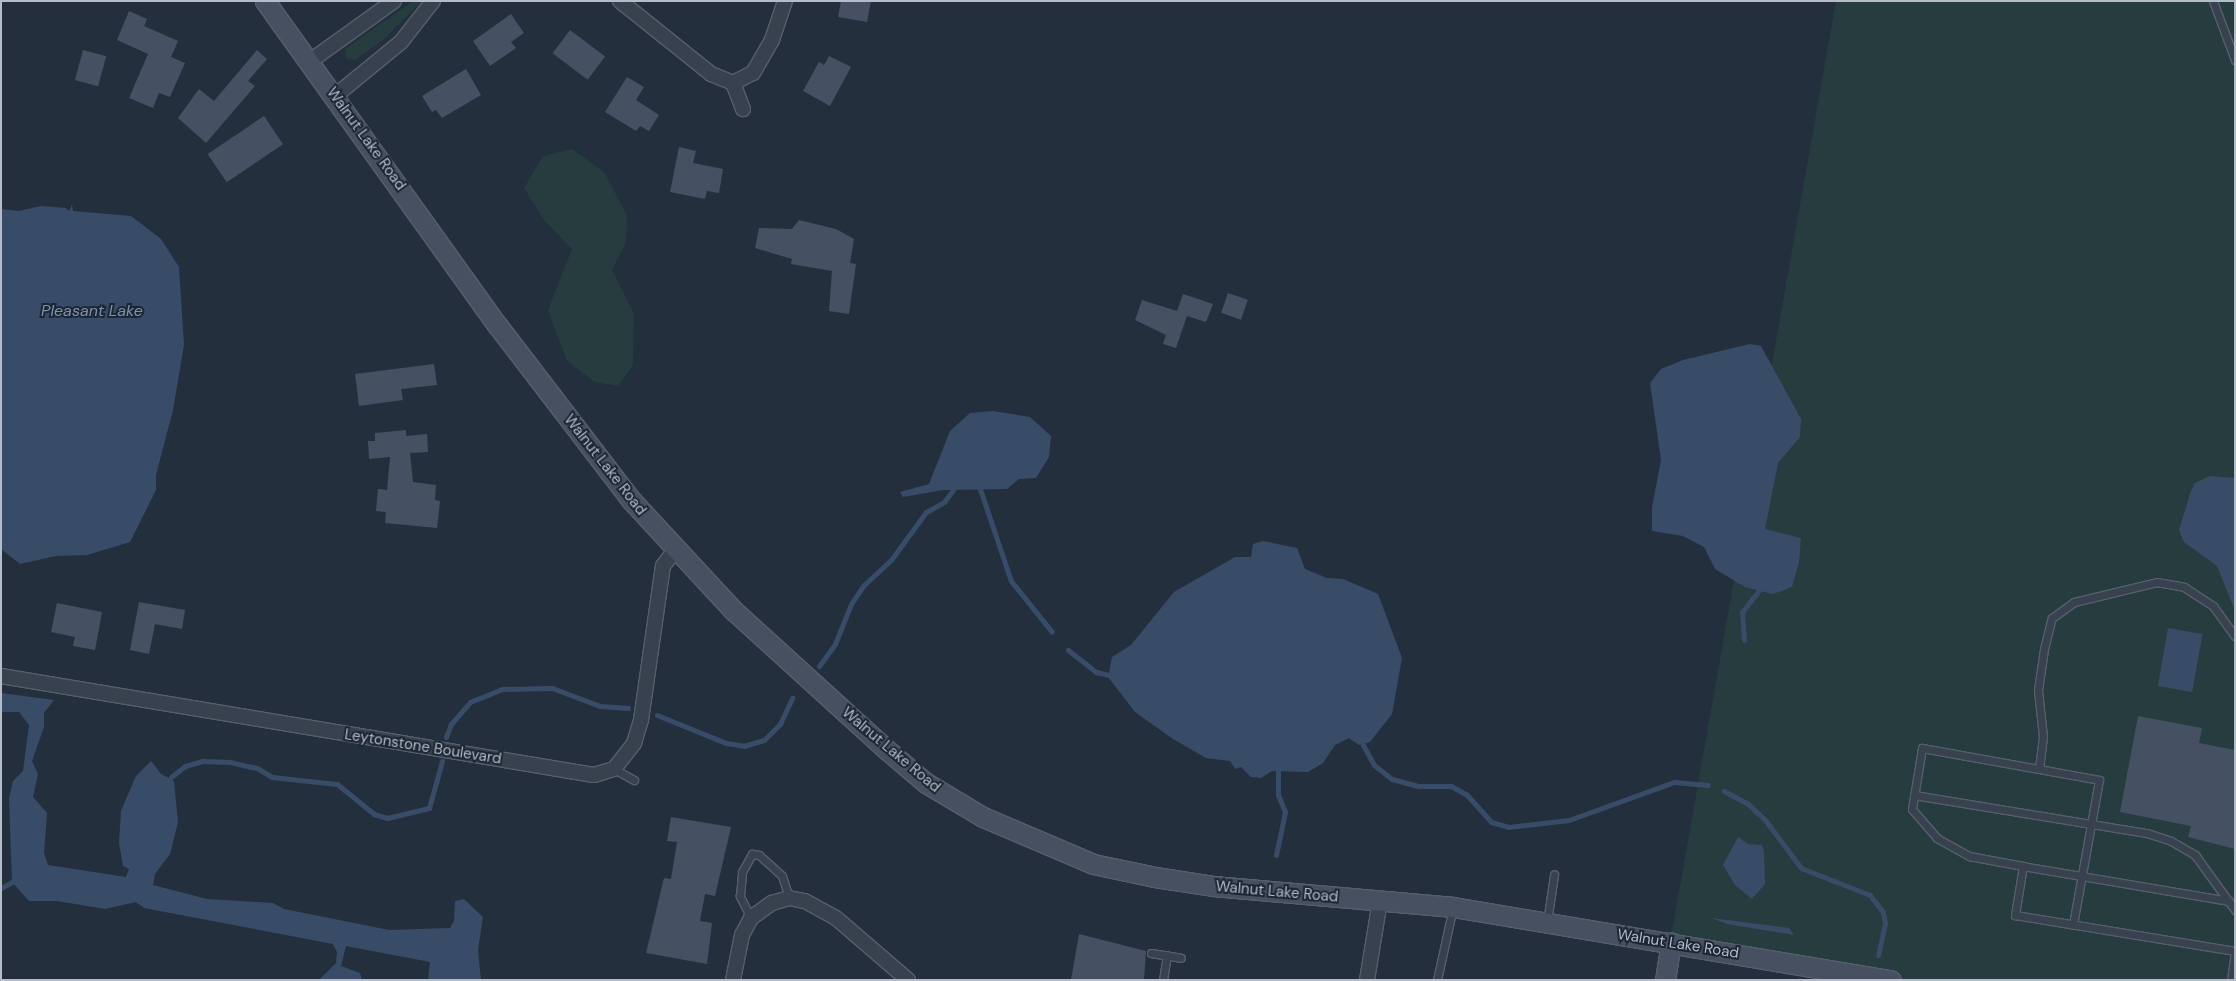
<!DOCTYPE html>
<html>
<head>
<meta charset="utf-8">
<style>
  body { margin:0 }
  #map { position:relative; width:2236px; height:981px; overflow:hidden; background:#242f3e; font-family:"DM Sans",sans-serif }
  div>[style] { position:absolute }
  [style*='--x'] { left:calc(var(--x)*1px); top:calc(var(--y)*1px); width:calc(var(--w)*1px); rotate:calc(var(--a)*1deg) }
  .green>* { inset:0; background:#263c3f }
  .water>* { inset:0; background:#394c67; transform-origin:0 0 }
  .stream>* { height:5px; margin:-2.5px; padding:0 2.5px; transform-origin:2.5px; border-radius:2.5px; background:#394c67 }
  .building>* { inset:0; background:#455162; transform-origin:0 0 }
  .roads { filter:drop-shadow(1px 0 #565f6c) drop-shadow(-1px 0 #565f6c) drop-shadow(0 1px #565f6c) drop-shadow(0 -1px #565f6c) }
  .lane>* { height:7px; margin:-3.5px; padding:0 3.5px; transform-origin:3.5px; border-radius:3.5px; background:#38414e }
  .street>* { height:14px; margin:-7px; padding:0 7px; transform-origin:7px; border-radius:7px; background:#38414e }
  .secondary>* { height:19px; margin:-9.5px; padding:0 9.5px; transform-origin:9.5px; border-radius:9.5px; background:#465061 }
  span { translate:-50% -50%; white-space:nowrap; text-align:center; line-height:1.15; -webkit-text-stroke:4px #1d2633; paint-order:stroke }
  .street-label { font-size:15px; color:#b4bcc9 }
  .water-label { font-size:16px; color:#7c92b1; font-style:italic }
  .frame { position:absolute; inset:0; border:2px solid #b4bcc9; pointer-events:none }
</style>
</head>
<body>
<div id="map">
  <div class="green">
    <i style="clip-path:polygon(413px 1px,422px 1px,383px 40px,355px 60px,346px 58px,345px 49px)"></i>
    <i style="clip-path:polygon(1836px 1px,2235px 1px,2235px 980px,1893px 980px,1670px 943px)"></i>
    <i style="clip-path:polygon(572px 149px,604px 172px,627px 215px,626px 243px,612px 270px,634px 314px,633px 365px,618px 386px,595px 382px,567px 361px,548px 310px,572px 249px,544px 220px,524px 188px,543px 156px)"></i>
  </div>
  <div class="water">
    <i style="clip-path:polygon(72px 205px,73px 211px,131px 216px,161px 239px,179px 267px,184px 345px,173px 410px,156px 475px,156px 490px,130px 542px,87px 555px,56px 556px,20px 564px,1px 549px,1px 209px,19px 211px,41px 206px,66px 208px,69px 211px)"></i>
    <i style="clip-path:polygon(1750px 344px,1761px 346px,1801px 419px,1800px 437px,1778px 463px,1765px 529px,1801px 538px,1799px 562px,1792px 587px,1773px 594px,1745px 587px,1715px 569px,1704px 547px,1683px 536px,1652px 531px,1652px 507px,1661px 460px,1650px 383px,1661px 369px,1683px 360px)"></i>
    <i style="clip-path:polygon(993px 411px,1030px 417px,1051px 436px,1049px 457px,1036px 478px,1019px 479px,1007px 489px,943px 490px,903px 497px,900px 492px,929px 484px,950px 431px,970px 413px)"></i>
    <i style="clip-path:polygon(2210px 476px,2235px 478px,2235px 611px,2217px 566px,2184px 542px,2179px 530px,2191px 491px,2195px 483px)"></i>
    <i style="clip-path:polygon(1263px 541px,1297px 548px,1305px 569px,1327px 578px,1343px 579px,1378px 594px,1402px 658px,1392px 714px,1370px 742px,1359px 745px,1349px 738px,1335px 745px,1323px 763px,1308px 772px,1272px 771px,1261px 778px,1251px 777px,1241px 767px,1235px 769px,1230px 761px,1206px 758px,1173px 739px,1135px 712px,1108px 677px,1112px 657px,1131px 645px,1174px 592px,1235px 557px,1251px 557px,1253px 544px)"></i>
    <i style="left:2168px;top:628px;width:35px;height:59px;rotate:10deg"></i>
    <i style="clip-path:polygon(1px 693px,54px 700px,44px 713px,44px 727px,32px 761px,38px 774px,33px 797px,47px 813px,44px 853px,48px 865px,126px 877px,129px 869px,123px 866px,119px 843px,121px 811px,136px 776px,151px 761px,161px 774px,174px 781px,178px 822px,170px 854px,155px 874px,153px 885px,207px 899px,273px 903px,284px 909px,389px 930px,450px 928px,454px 921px,455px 901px,464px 899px,483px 917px,478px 950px,481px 980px,428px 980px,430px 962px,346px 946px,341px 966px,360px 973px,362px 980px,319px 980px,336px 963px,337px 952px,333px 944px,144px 908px,136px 902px,105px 909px,57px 901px,29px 901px,12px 882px,9px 799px,13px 781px,23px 771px,29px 725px,19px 712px,1px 712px)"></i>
    <i style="clip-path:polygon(1738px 837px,1748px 844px,1762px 845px,1764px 852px,1765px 884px,1752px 899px,1735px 885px,1723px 865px)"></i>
    <i style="clip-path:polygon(1711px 918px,1789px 928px,1794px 935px,1727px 924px)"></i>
  </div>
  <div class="stream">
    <i style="--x:980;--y:489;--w:97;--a:71.4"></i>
    <i style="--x:1011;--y:581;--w:65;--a:51.2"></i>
    <i style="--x:1744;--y:640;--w:28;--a:-94"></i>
    <i style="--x:1742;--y:612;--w:28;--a:-52"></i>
    <i style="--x:1068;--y:650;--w:36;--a:38"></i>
    <i style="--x:1096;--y:672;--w:13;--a:13"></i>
    <i style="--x:819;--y:666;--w:27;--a:-54"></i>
    <i style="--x:835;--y:644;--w:43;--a:-68.2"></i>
    <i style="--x:851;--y:604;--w:23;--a:-56"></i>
    <i style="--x:864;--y:585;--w:37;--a:-43"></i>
    <i style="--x:891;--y:560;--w:59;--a:-53.9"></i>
    <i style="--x:926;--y:512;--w:21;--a:-29"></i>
    <i style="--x:944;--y:502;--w:15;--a:-53"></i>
    <i style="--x:657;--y:715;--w:74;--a:22.1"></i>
    <i style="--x:726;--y:743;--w:18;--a:9"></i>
    <i style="--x:744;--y:746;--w:21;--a:-17"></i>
    <i style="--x:764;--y:740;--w:23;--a:-45"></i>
    <i style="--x:780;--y:724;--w:29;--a:-65"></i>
    <i style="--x:446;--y:737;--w:14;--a:-69"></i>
    <i style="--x:451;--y:724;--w:29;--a:-49"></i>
    <i style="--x:470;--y:702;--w:35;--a:-22"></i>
    <i style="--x:502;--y:689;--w:50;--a:-1.1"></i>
    <i style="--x:552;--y:688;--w:51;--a:20.6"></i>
    <i style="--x:600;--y:706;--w:28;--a:4"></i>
    <i style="--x:1363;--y:745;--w:23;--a:61"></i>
    <i style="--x:1374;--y:765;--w:23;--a:38"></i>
    <i style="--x:1392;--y:779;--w:28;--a:15"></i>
    <i style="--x:1419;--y:786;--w:32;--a:0"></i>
    <i style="--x:1451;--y:786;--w:18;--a:29"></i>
    <i style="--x:1467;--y:795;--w:36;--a:48"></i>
    <i style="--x:1491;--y:822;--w:18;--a:16"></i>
    <i style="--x:1508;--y:827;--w:61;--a:-6.5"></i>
    <i style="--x:1569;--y:820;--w:112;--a:-19.9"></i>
    <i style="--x:1674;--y:782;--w:34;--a:5"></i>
    <i style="--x:171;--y:777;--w:18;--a:-38"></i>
    <i style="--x:185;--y:766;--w:19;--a:-16"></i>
    <i style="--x:203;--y:761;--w:27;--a:2"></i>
    <i style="--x:230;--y:762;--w:28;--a:13"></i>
    <i style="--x:257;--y:768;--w:17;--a:31"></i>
    <i style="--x:272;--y:777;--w:65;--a:6.1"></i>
    <i style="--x:337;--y:784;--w:48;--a:39"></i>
    <i style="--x:374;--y:814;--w:14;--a:17"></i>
    <i style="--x:387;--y:818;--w:43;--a:-13.4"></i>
    <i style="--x:429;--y:808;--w:49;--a:-74.5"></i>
    <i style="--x:1724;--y:791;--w:27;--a:28"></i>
    <i style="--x:1748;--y:804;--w:25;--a:43"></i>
    <i style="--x:1766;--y:821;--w:59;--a:53.3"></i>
    <i style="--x:1801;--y:868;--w:74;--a:21.4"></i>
    <i style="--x:1870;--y:895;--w:21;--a:53"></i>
    <i style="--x:1883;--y:912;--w:11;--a:80"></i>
    <i style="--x:1885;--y:923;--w:33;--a:102"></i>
    <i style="--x:1276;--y:855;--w:44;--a:-78.2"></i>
    <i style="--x:1285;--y:812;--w:18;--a:-112"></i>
    <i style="--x:1278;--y:795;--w:24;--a:-90"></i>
    <i style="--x:1;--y:888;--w:13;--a:-29"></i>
  </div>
  <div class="building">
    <i style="clip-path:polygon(841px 1px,871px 1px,867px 22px,838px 17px)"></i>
    <i style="clip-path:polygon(129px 11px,147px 19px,144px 26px,178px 41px,171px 57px,185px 63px,170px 97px,159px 93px,153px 108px,129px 98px,148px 54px,117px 40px)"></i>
    <i style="clip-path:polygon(511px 14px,524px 33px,511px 42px,516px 48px,490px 66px,473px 41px)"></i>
    <i style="left:570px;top:30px;width:44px;height:29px;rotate:37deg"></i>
    <i style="left:83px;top:50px;width:24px;height:31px;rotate:15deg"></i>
    <i style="clip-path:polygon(257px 50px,267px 59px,248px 81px,255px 86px,206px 143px,178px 118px,199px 89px,214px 101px)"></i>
    <i style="clip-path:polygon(829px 56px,851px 67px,830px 106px,803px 91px,819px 62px,824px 65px)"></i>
    <i style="clip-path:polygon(466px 69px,481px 95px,442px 118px,436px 110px,432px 112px,422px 96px)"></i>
    <i style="clip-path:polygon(627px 77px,644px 87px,636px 100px,659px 115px,649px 131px,640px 126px,636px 131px,605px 112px)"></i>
    <i style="left:264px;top:116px;width:34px;height:68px;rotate:56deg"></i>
    <i style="clip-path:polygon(679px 147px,696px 151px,693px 163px,723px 169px,719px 193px,707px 191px,705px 199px,670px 192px)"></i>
    <i style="clip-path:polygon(799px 220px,836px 229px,854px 239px,850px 263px,856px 264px,849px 314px,829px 311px,832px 271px,791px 264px,792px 259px,755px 248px,759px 228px,792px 229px)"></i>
    <i style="left:1228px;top:293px;width:21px;height:21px;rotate:19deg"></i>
    <i style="clip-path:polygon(1183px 294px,1213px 304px,1206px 322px,1187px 316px,1176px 348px,1163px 344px,1166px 335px,1135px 320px,1142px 300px,1177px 311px)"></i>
    <i style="clip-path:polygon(434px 364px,437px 385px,401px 389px,403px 400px,359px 406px,355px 374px)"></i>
    <i style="clip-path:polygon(406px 430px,406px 436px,427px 434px,428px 452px,410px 453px,413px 482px,436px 485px,435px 500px,440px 501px,437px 528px,385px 523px,386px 512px,376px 511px,378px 489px,387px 490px,390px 457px,369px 459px,368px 441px,375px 441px,375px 433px)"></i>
    <i style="clip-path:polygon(139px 602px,185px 610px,182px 629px,155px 624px,149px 654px,130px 650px)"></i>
    <i style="clip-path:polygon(57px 603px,102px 612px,95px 650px,73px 646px,75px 637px,51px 632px)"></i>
    <i style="clip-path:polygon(2138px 716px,2202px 728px,2199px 743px,2235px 750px,2235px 849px,2188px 837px,2191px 826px,2120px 812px)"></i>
    <i style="clip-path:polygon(671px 817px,731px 827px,715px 896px,705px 894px,700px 921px,712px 923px,707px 964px,646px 953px,664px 878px,671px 879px,677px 842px,667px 841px)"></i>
    <i style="clip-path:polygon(1079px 934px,1146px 951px,1144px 980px,1071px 980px)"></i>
  </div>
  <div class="roads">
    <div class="lane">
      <i style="--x:2213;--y:1;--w:63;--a:69.6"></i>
      <i style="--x:614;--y:769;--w:23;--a:29"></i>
      <i style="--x:2039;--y:769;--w:32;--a:-83"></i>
      <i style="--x:2043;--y:737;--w:47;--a:-96.1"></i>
      <i style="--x:2038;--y:690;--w:41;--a:-81.7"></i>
      <i style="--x:2044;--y:649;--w:32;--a:-76"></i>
      <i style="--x:2052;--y:618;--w:27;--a:-36"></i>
      <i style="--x:2074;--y:602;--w:85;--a:-13.5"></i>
      <i style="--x:2157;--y:582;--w:27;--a:10"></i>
      <i style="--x:2184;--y:587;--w:35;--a:33"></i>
      <i style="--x:2213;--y:606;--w:37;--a:54"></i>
      <i style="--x:1914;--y:795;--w:236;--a:9.3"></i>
      <i style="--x:2147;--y:833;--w:25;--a:18"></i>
      <i style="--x:2171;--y:841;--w:28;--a:30"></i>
      <i style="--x:2195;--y:855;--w:68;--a:54"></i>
      <i style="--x:2023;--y:866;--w:55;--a:-169.5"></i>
      <i style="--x:1969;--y:856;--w:37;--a:-151"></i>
      <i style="--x:1937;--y:838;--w:38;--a:-131"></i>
      <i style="--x:1912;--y:809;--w:62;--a:-80.7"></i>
      <i style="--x:1922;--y:748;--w:180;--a:10.2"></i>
      <i style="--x:2099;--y:780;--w:147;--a:100.2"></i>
      <i style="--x:2229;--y:901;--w:209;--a:-170.4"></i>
      <i style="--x:2023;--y:866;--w:50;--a:99.3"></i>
      <i style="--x:2015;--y:915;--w:223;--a:9.3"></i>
      <i style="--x:751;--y:918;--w:25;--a:-117"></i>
      <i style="--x:740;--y:896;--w:24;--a:-85"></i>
      <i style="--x:742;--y:872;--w:21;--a:-61"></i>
      <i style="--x:752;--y:854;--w:7;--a:8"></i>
      <i style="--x:759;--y:855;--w:31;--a:42"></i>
      <i style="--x:782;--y:876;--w:23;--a:72"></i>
      <i style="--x:1547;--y:922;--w:48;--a:-81.5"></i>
      <i style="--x:1151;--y:953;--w:30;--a:9"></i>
      <i style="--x:1163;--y:980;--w:25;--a:-81"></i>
      <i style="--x:1437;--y:980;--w:75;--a:-77.6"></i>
      <i style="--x:2231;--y:980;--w:29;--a:-82"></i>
    </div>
    <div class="street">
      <i style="--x:620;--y:1;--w:117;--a:38.7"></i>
      <i style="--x:711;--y:74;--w:24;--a:22"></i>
      <i style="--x:309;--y:62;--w:105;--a:-35.7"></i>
      <i style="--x:733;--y:83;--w:22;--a:-27"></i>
      <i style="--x:753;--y:73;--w:38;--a:-60"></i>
      <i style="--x:772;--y:40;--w:41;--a:-71.6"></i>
      <i style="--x:733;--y:83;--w:28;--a:69"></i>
      <i style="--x:335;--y:96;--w:85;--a:-39.3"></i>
      <i style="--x:401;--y:42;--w:52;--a:-52"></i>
      <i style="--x:1;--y:676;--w:601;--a:9.48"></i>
      <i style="--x:594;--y:775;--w:21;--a:-17"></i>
      <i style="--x:614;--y:769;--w:33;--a:-52"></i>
      <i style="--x:634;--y:743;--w:24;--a:-73"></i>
      <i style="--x:641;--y:720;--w:156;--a:-81.9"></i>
      <i style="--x:663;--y:566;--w:20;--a:-53"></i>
      <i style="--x:733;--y:980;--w:46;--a:-78.7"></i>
      <i style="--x:742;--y:935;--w:19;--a:-62"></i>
      <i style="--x:751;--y:918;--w:26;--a:-36"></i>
      <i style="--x:772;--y:903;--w:18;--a:-16"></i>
      <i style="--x:789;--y:898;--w:16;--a:11"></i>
      <i style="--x:805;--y:901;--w:35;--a:29"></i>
      <i style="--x:836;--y:918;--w:95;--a:40.7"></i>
      <i style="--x:1367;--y:980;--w:80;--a:-80.7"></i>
    </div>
    <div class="secondary">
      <i style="--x:265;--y:1;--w:400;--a:54.4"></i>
      <i style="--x:498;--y:326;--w:220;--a:52.6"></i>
      <i style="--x:632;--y:501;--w:149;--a:47.2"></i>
      <i style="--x:733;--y:610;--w:207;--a:42.3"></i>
      <i style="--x:886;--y:749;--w:52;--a:40.4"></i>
      <i style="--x:926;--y:783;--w:66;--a:30.8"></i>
      <i style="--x:983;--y:817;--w:120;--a:23.1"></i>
      <i style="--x:1093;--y:864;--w:63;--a:11.8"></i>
      <i style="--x:1155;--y:877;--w:60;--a:8.7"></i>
      <i style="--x:1214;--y:886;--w:240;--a:5"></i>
      <i style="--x:1453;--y:907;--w:444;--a:9.5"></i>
      <i style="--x:1665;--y:980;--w:38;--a:-81"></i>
    </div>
  </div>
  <div class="street-label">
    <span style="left:366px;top:139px;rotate:54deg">Walnut Lake Road</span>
    <span style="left:605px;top:465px;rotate:52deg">Walnut Lake Road</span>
    <span style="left:423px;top:747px;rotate:9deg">Leytonstone Boulevard</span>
    <span style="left:891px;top:750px;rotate:40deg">Walnut Lake Road</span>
    <span style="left:1277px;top:892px;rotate:5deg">Walnut Lake Road</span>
    <span style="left:1678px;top:944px;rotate:9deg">Walnut Lake Road</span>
  </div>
  <div class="water-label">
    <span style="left:92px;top:311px">Pleasant Lake</span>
  </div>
  <div class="frame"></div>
</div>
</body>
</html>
